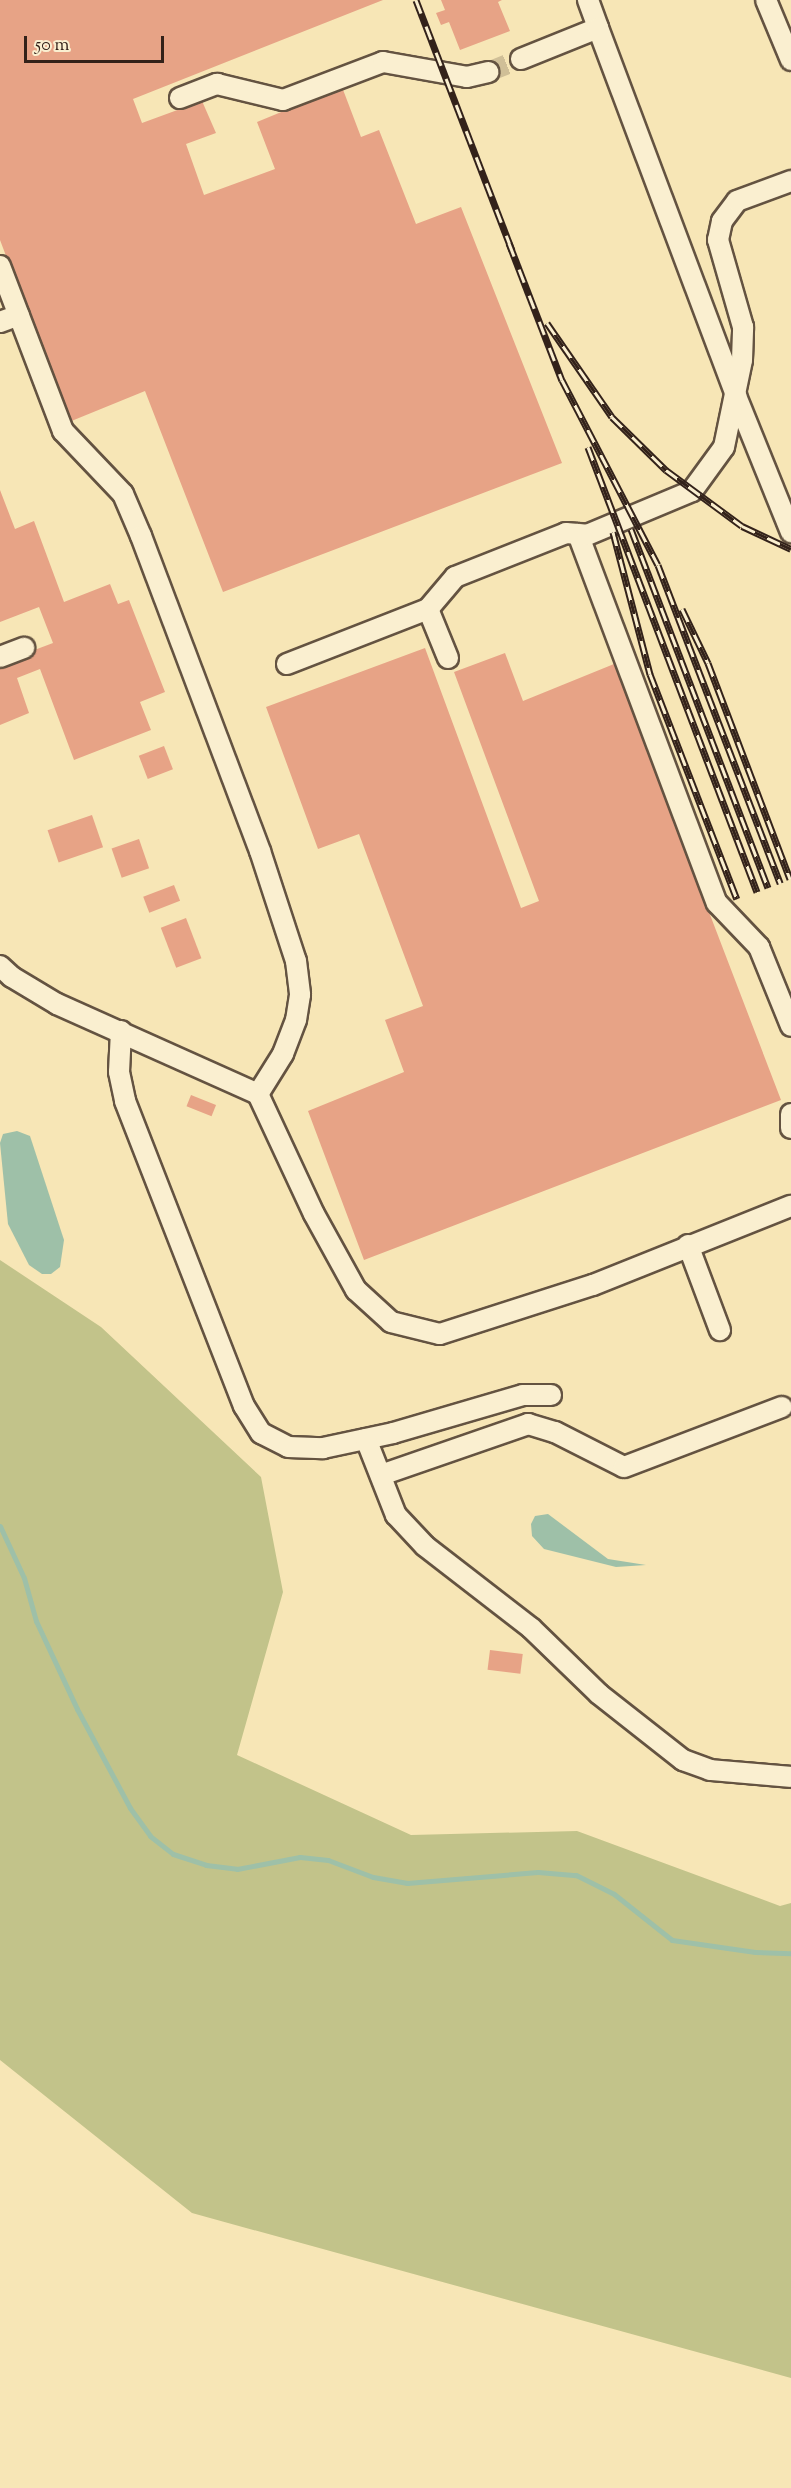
<!DOCTYPE html>
<html>
<head>
<meta charset="utf-8">
<style>
  body { margin:0 }
  #map { position:relative; width:791px; height:2488px; overflow:hidden; background:#f7e6b6; font-family:"Sorts Mill Goudy",serif }
  div>[style] { position:absolute }
  [style*='--x'] { left:calc(var(--x)*1px); top:calc(var(--y)*1px); width:calc(var(--w)*1px); rotate:calc(var(--a)*1deg) }
  .green>* { inset:0; background:#c2c38a }
  .water>* { inset:0; background:#9ec0a8 }
  .stream>* { height:5px; margin:-2.5px; padding:0 2.5px; transform-origin:2.5px; border-radius:2.5px; background:#9ec0a8 }
  .building>* { inset:0; background:#e7a386; transform-origin:0 0 }
  .minor-tunnel>* { height:20px; margin-top:-10px; transform-origin:0; background:repeating-linear-gradient(90deg,#d0bf97 0 20px,transparent 0 30px) }
  .roads { filter:drop-shadow(2px 0 #645341) drop-shadow(-2px 0 #645341) drop-shadow(0 2px #645341) drop-shadow(0 -2px #645341) }
  .minor>* { height:20px; margin:-10px; padding:0 10px; transform-origin:10px; border-radius:10px; background:#faefd0 }
  .rail>* { height:7px; margin-top:-3.5px; transform-origin:0; background:repeating-linear-gradient(90deg,#faefd0 0 14px,#33221a 0 28px); box-sizing:border-box; border-block:2px solid #33221a }
  span { translate:-50% -50%; white-space:nowrap; text-align:center; line-height:1.15; -webkit-text-stroke:5px #faefd0; paint-order:stroke }
  .scale { position:absolute; left:24px; top:36px; width:140px; height:27px; box-sizing:border-box; border:3px solid #33221a; border-top:0; padding-left:8px; font-size:18px; line-height:21px; white-space:nowrap; color:#33221a; -webkit-text-stroke:4px #faefd0; paint-order:stroke }
</style>
</head>
<body>
<div id="map">
  <div class="green">
    <i style="clip-path:polygon(0 1260px,101px 1327px,261px 1477px,283px 1592px,237px 1755px,411px 1835px,577px 1831px,780px 1906px,791px 1903px,791px 2378px,192px 2213px,0 2060px)"></i>
  </div>
  <div class="water">
    <i style="clip-path:polygon(17px 1131px,30px 1136px,64px 1240px,60px 1267px,51px 1274px,42px 1274px,29px 1265px,8px 1224px,0 1143px,3px 1134px)"></i>
    <i style="clip-path:polygon(548px 1514px,608px 1559px,646px 1565px,616px 1567px,544px 1549px,532px 1536px,531px 1524px,535px 1516px)"></i>
  </div>
  <div class="stream">
    <i style="--x:0;--y:1526;--w:57;--a:65.2"></i>
    <i style="--x:24;--y:1578;--w:45;--a:74.4"></i>
    <i style="--x:36;--y:1621;--w:97;--a:65"></i>
    <i style="--x:77;--y:1709;--w:112;--a:61.8"></i>
    <i style="--x:130;--y:1808;--w:34;--a:54"></i>
    <i style="--x:150;--y:1836;--w:29;--a:38"></i>
    <i style="--x:173;--y:1854;--w:35;--a:18"></i>
    <i style="--x:206;--y:1865;--w:31;--a:7"></i>
    <i style="--x:237;--y:1869;--w:64;--a:-10.8"></i>
    <i style="--x:300;--y:1857;--w:28;--a:6"></i>
    <i style="--x:328;--y:1860;--w:48;--a:20.7"></i>
    <i style="--x:373;--y:1877;--w:35;--a:10"></i>
    <i style="--x:407;--y:1883;--w:131;--a:-4.8"></i>
    <i style="--x:538;--y:1872;--w:38;--a:5"></i>
    <i style="--x:576;--y:1875;--w:42;--a:26.6"></i>
    <i style="--x:614;--y:1894;--w:74;--a:38.4"></i>
    <i style="--x:672;--y:1940;--w:84;--a:8.2"></i>
    <i style="--x:755;--y:1952;--w:36;--a:2"></i>
  </div>
  <div class="building">
    <i style="clip-path:polygon(0 0,383px 0,133px 99px,142px 123px,202px 101px,216px 133px,186px 144px,204px 195px,275px 169px,257px 122px,342px 87px,361px 137px,379px 130px,416px 224px,461px 207px,562px 463px,223px 592px,145px 391px,69px 422px,0 240px)"></i>
    <i style="clip-path:polygon(441px 0,502px 0,498px 2px,510px 31px,460px 50px,449px 22px,441px 25px,436px 13px,445px 10px)"></i>
    <i style="clip-path:polygon(0 490px,15px 529px,34px 521px,64px 602px,110px 584px,118px 604px,129px 600px,165px 692px,140px 702px,151px 730px,74px 760px,40px 669px,17px 678px,29px 713px,0 725px,0 663px,53px 643px,39px 607px,0 622px)"></i>
    <i style="clip-path:polygon(425px 648px,521px 908px,539px 901px,454px 672px,505px 653px,523px 701px,614px 664px,781px 1100px,364px 1260px,308px 1111px,404px 1072px,385px 1020px,423px 1006px,359px 834px,318px 849px,266px 707px)"></i>
    <i style="left:164px;top:746px;width:25px;height:27px;rotate:69deg"></i>
    <i style="left:92px;top:815px;width:34px;height:47px;rotate:71deg"></i>
    <i style="left:139px;top:839px;width:31px;height:29px;rotate:71deg"></i>
    <i style="left:174px;top:885px;width:17px;height:33px;rotate:69deg"></i>
    <i style="left:186px;top:918px;width:43px;height:27px;rotate:69deg"></i>
    <i style="left:191px;top:1095px;width:27px;height:12px;rotate:22deg"></i>
    <i style="left:490px;top:1650px;width:33px;height:20px;rotate:7deg"></i>
  </div>
  <div class="minor-tunnel">
    <i style="--x:488;--y:72;--w:35;--a:-22"></i>
  </div>
  <div class="roads">
    <div class="minor">
      <i style="--x:588;--y:0;--w:30;--a:70"></i>
      <i style="--x:766;--y:0;--w:65;--a:67.4"></i>
      <i style="--x:521;--y:59;--w:83;--a:-21.9"></i>
      <i style="--x:598;--y:28;--w:393;--a:69.4"></i>
      <i style="--x:736;--y:396;--w:147;--a:68"></i>
      <i style="--x:180;--y:98;--w:40;--a:-21"></i>
      <i style="--x:217;--y:84;--w:68;--a:13.6"></i>
      <i style="--x:283;--y:100;--w:107;--a:-20.8"></i>
      <i style="--x:383;--y:62;--w:85;--a:10.1"></i>
      <i style="--x:467;--y:77;--w:22;--a:-13"></i>
      <i style="--x:0;--y:266;--w:177;--a:69.1"></i>
      <i style="--x:63;--y:431;--w:87;--a:46.4"></i>
      <i style="--x:123;--y:494;--w:46;--a:66.8"></i>
      <i style="--x:141;--y:536;--w:337;--a:69.3"></i>
      <i style="--x:260;--y:851;--w:116;--a:71.9"></i>
      <i style="--x:296;--y:961;--w:34;--a:83"></i>
      <i style="--x:300;--y:995;--w:25;--a:99"></i>
      <i style="--x:296;--y:1020;--w:36;--a:111"></i>
      <i style="--x:283;--y:1054;--w:47;--a:122"></i>
      <i style="--x:0;--y:322;--w:20;--a:-20"></i>
      <i style="--x:578;--y:534;--w:394;--a:69.4"></i>
      <i style="--x:717;--y:903;--w:61;--a:46.3"></i>
      <i style="--x:759;--y:947;--w:85;--a:67.9"></i>
      <i style="--x:428;--y:609;--w:53;--a:67.8"></i>
      <i style="--x:0;--y:657;--w:26;--a:-21"></i>
      <i style="--x:287;--y:664;--w:151;--a:-21.3"></i>
      <i style="--x:428;--y:609;--w:42;--a:-49.8"></i>
      <i style="--x:455;--y:577;--w:119;--a:-21.6"></i>
      <i style="--x:566;--y:533;--w:21;--a:5"></i>
      <i style="--x:587;--y:535;--w:114;--a:-22.7"></i>
      <i style="--x:692;--y:491;--w:54;--a:-54"></i>
      <i style="--x:724;--y:447;--w:89;--a:-78.3"></i>
      <i style="--x:742;--y:360;--w:33;--a:-88"></i>
      <i style="--x:743;--y:327;--w:91;--a:-106"></i>
      <i style="--x:718;--y:240;--w:19;--a:-78"></i>
      <i style="--x:722;--y:221;--w:25;--a:-53"></i>
      <i style="--x:737;--y:201;--w:58;--a:-20.3"></i>
      <i style="--x:0;--y:966;--w:16;--a:43"></i>
      <i style="--x:12;--y:977;--w:52;--a:31"></i>
      <i style="--x:57;--y:1004;--w:220;--a:24.1"></i>
      <i style="--x:258;--y:1094;--w:132;--a:65"></i>
      <i style="--x:314;--y:1214;--w:87;--a:61.1"></i>
      <i style="--x:356;--y:1290;--w:47;--a:42.4"></i>
      <i style="--x:391;--y:1322;--w:50;--a:13.8"></i>
      <i style="--x:440;--y:1334;--w:161;--a:-17.8"></i>
      <i style="--x:593;--y:1285;--w:213;--a:-21.8"></i>
      <i style="--x:121;--y:1031;--w:41;--a:92.8"></i>
      <i style="--x:119;--y:1072;--w:30;--a:78"></i>
      <i style="--x:125;--y:1101;--w:327;--a:68.7"></i>
      <i style="--x:244;--y:1406;--w:32;--a:58"></i>
      <i style="--x:261;--y:1433;--w:30;--a:27"></i>
      <i style="--x:288;--y:1447;--w:35;--a:2"></i>
      <i style="--x:323;--y:1448;--w:72;--a:-12.1"></i>
      <i style="--x:393;--y:1433;--w:135;--a:-16.3"></i>
      <i style="--x:523;--y:1395;--w:28;--a:0"></i>
      <i style="--x:791;--y:1114;--w:14;--a:90"></i>
      <i style="--x:688;--y:1245;--w:91;--a:69.4"></i>
      <i style="--x:366;--y:1439;--w:82;--a:68.5"></i>
      <i style="--x:396;--y:1515;--w:42;--a:46.9"></i>
      <i style="--x:425;--y:1546;--w:134;--a:37.7"></i>
      <i style="--x:531;--y:1628;--w:95;--a:44.1"></i>
      <i style="--x:599;--y:1694;--w:107;--a:38.2"></i>
      <i style="--x:683;--y:1760;--w:29;--a:20"></i>
      <i style="--x:710;--y:1770;--w:81;--a:4.9"></i>
      <i style="--x:381;--y:1475;--w:156;--a:-19.1"></i>
      <i style="--x:528;--y:1424;--w:28;--a:17"></i>
      <i style="--x:555;--y:1432;--w:77;--a:26.9"></i>
      <i style="--x:624;--y:1467;--w:169;--a:-20.8"></i>
    </div>
  </div>
  <div class="rail">
    <i style="--x:416;--y:0;--w:268;--a:69"></i>
    <i style="--x:509;--y:243;--w:147;--a:68.9"></i>
    <i style="--x:562;--y:380;--w:208;--a:62.6"></i>
    <i style="--x:658;--y:565;--w:341;--a:69"></i>
    <i style="--x:547;--y:323;--w:114;--a:55.3"></i>
    <i style="--x:612;--y:417;--w:76;--a:44.5"></i>
    <i style="--x:666;--y:470;--w:94;--a:36.4"></i>
    <i style="--x:742;--y:526;--w:54;--a:25.1"></i>
    <i style="--x:588;--y:447;--w:476;--a:69.2"></i>
    <i style="--x:631;--y:529;--w:384;--a:69.1"></i>
    <i style="--x:613;--y:532;--w:147;--a:75.4"></i>
    <i style="--x:650;--y:674;--w:241;--a:68.9"></i>
    <i style="--x:682;--y:609;--w:60;--a:64.3"></i>
    <i style="--x:708;--y:663;--w:231;--a:69.2"></i>
  </div>
  <div class="scale">50 m</div>
</div>
</body>
</html>
